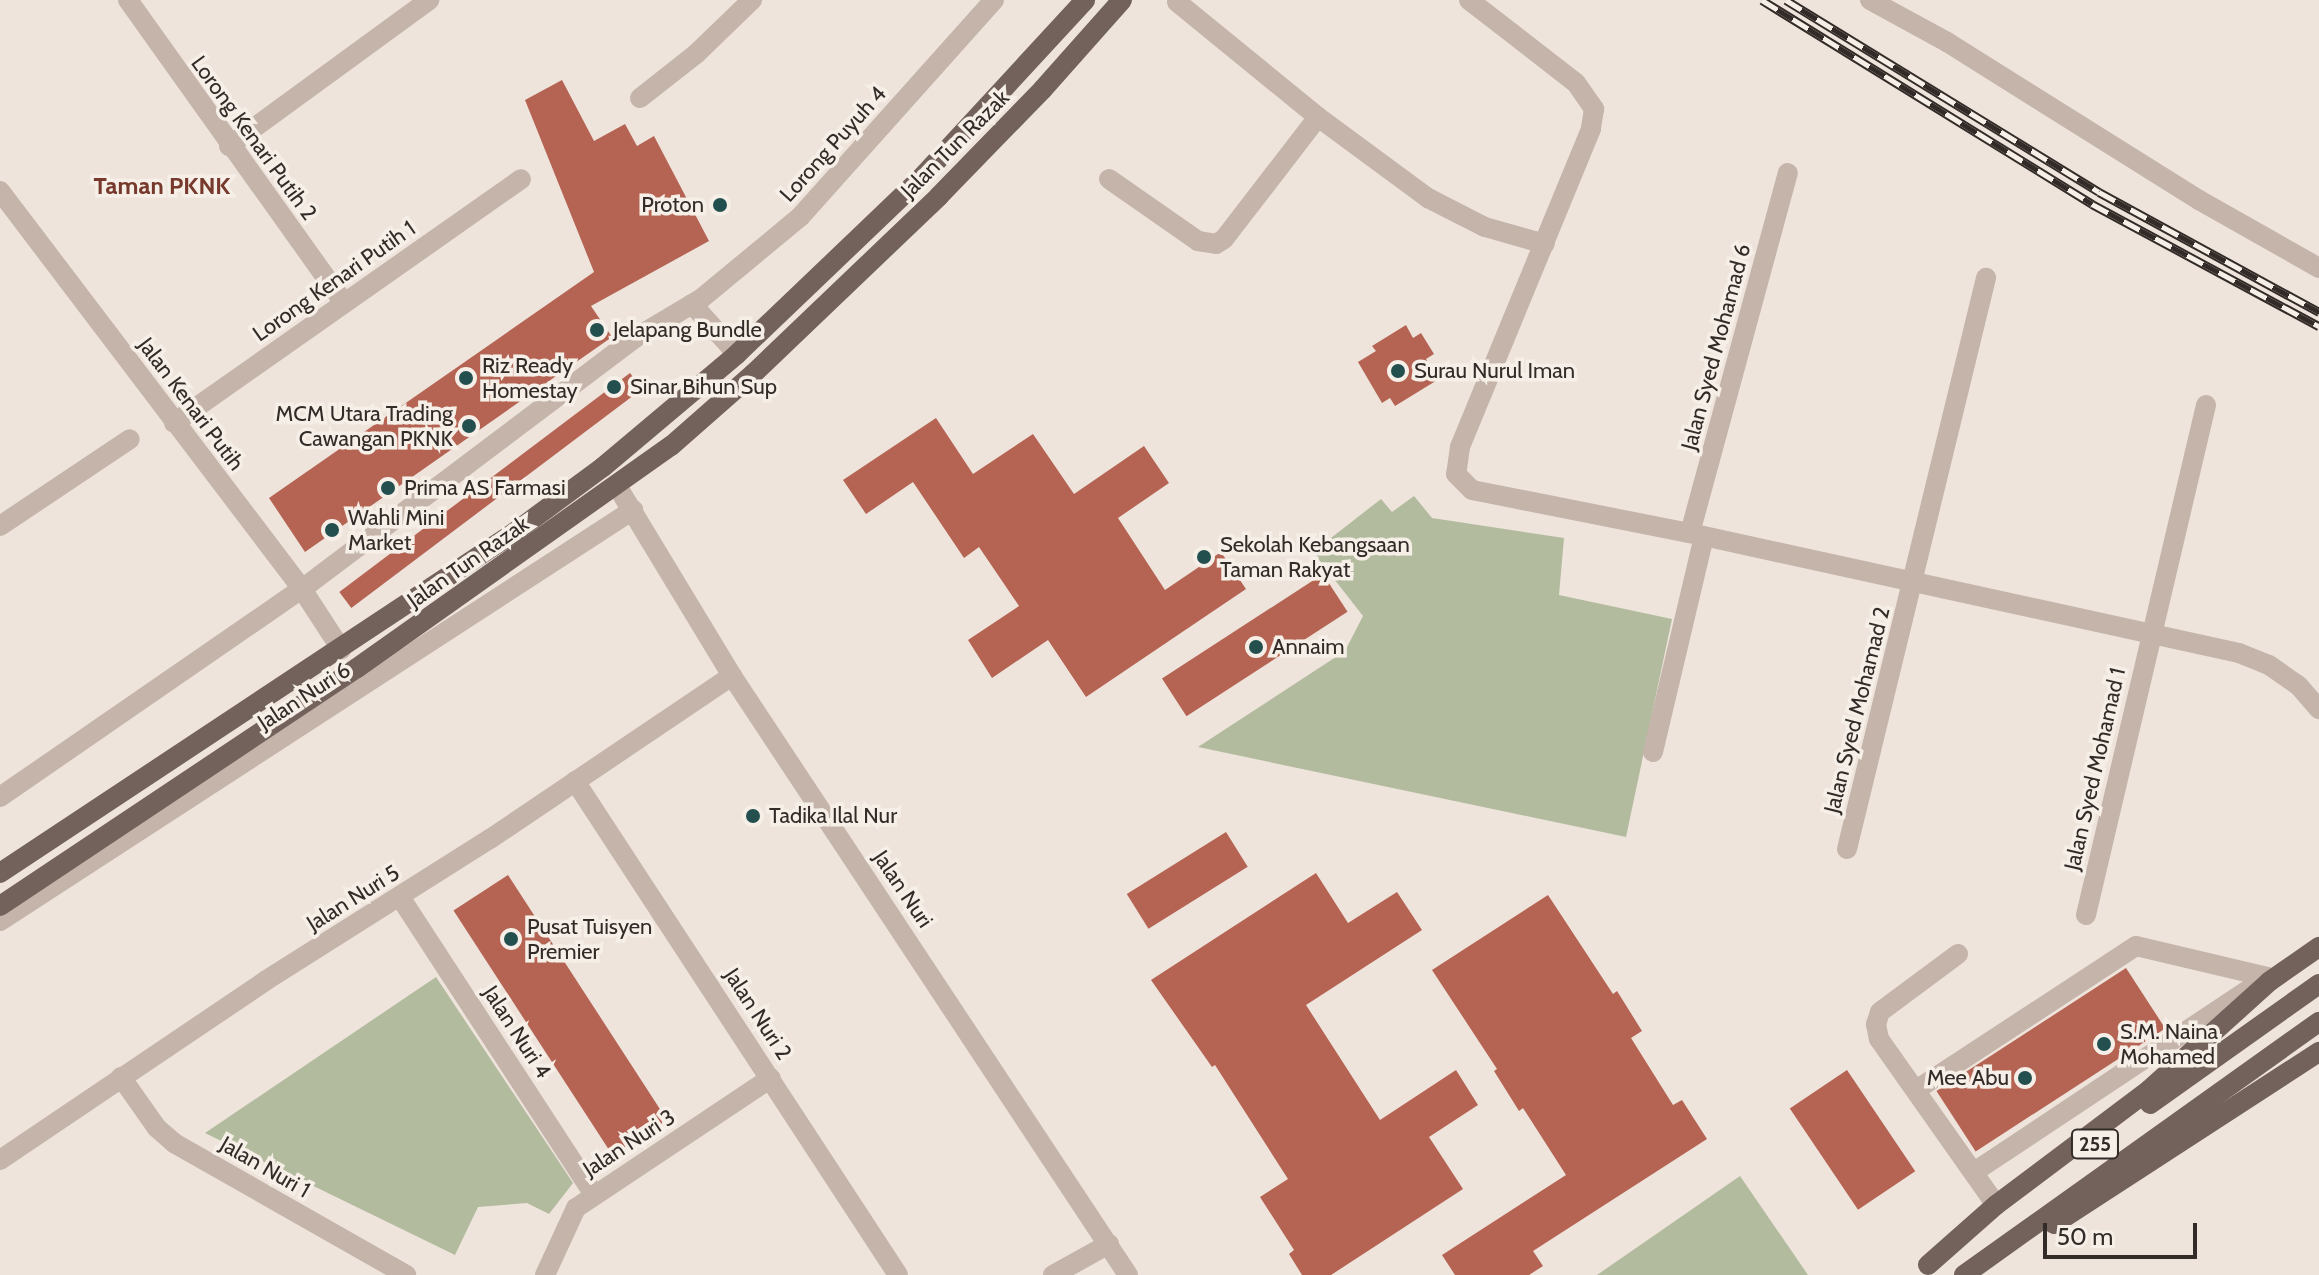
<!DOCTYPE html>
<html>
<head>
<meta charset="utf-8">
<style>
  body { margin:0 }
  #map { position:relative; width:2319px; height:1275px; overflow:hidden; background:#eee4dc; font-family:Cabin,sans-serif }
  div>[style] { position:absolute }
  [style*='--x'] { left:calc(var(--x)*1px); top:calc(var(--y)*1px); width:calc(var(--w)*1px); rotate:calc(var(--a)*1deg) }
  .green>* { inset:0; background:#b3bb9e }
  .building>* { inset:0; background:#b56453; transform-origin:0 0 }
  .minor>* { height:20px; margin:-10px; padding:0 10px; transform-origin:10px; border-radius:10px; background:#c4b4aa }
  .major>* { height:20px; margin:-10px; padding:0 10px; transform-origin:10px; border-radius:10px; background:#73625b }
  .rail>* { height:9px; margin-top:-4.5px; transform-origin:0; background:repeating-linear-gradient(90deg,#f6efe8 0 18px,#332b28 0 36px); box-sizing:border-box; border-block:2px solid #332b28 }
  .dots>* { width:22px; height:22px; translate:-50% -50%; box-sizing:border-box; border:4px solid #f6efe8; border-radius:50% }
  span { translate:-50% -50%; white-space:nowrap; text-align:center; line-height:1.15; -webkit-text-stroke:7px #f6efe8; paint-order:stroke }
  .shield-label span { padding:2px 6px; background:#f6efe8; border:2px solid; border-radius:6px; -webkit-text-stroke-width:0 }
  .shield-label { font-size:20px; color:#332b28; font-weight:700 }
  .street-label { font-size:22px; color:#332b28 }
  .poi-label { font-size:22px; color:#332b28 }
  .right { translate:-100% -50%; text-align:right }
  .left { translate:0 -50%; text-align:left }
  .neighbourhood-label { font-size:24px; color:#77392c; font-weight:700 }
  .scale { position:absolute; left:2043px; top:1223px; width:154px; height:36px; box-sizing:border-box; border:4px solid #332b28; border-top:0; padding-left:10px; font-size:24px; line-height:28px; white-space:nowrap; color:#332b28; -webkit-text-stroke:6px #f6efe8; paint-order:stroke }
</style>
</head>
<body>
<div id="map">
  <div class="green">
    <i style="clip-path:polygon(1414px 496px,1432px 518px,1564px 538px,1559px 595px,1672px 619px,1626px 837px,1198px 747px,1345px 651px,1363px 616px,1313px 552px,1381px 499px,1392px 512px)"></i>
    <i style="clip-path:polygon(436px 977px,573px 1183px,549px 1214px,527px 1203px,478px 1207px,455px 1255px,205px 1133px)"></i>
    <i style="clip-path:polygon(1740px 1176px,1808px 1275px,1597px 1275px)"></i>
  </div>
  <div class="building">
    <i style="clip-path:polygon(562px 80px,594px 141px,625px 124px,637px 146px,654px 136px,709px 241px,591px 306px,612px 337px,305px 552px,269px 498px,594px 272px,525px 100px)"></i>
    <i style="clip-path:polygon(1406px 325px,1413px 338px,1421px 333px,1434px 354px,1426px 359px,1439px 379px,1395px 406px,1390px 398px,1382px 403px,1358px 362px,1376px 351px,1372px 346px)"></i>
    <i style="left:630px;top:373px;width:20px;height:364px;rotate:53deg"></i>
    <i style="clip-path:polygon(936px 418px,973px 474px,1033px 434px,1074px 494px,1144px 446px,1169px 483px,1118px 518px,1165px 590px,1221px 552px,1246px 589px,1086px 697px,1048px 640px,992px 678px,968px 640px,1019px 606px,979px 547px,964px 558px,913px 482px,866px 514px,843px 480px)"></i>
    <i style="left:1323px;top:574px;width:45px;height:192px;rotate:57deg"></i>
    <i style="left:1226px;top:832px;width:41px;height:117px;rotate:58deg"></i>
    <i style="clip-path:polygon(1316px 873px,1348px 923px,1397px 892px,1422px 930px,1306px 1005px,1380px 1120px,1456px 1070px,1478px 1105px,1429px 1137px,1463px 1189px,1331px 1275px,1302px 1275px,1289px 1254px,1294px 1250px,1260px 1197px,1288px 1179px,1215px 1065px,1212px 1067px,1151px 980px)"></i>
    <i style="left:508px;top:875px;width:292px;height:65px;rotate:57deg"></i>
    <i style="clip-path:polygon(1548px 895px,1613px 994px,1617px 991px,1642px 1031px,1631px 1038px,1673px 1105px,1682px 1100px,1707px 1139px,1533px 1251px,1543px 1266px,1529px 1275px,1455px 1275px,1442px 1255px,1566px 1175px,1523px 1108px,1519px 1111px,1494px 1071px,1497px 1069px,1432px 970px)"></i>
    <i style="left:2126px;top:968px;width:72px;height:226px;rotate:57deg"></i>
    <i style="left:1847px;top:1070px;width:122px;height:69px;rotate:56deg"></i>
  </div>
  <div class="minor">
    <i style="--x:128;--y:0;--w:372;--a:54.5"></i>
    <i style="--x:1469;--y:0;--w:135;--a:37.8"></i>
    <i style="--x:1576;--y:83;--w:32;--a:55"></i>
    <i style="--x:1594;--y:109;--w:20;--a:99"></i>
    <i style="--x:1591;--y:129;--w:344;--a:112.4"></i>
    <i style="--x:1460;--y:447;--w:27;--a:98"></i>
    <i style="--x:1456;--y:474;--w:23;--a:45"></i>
    <i style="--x:1472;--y:490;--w:222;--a:11.2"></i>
    <i style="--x:1690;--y:533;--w:562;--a:12.33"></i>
    <i style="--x:2239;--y:653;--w:32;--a:22"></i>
    <i style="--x:2269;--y:665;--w:35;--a:35"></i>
    <i style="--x:2298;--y:685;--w:32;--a:49"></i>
    <i style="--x:1870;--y:0;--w:88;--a:28.6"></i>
    <i style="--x:1947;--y:42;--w:297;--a:32.1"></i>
    <i style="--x:2199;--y:200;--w:138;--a:29.5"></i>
    <i style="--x:1177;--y:2;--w:182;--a:39.2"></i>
    <i style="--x:1318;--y:117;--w:137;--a:36.4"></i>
    <i style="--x:1428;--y:198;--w:64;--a:27"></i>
    <i style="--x:1485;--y:227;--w:62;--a:15.8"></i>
    <i style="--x:640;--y:98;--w:71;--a:-38.2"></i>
    <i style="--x:696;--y:54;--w:78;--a:-44"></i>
    <i style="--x:229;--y:146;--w:248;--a:-36.1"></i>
    <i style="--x:1109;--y:179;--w:108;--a:34.9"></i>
    <i style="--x:1198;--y:241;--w:18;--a:9"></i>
    <i style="--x:1216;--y:244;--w:9;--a:-32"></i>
    <i style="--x:1224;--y:239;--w:154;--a:-52.4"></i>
    <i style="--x:0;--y:191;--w:500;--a:52.8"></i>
    <i style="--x:302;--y:589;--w:72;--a:57"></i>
    <i style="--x:692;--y:304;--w:67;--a:48"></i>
    <i style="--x:174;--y:423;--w:424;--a:-35.1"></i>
    <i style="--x:617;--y:486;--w:222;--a:58.8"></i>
    <i style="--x:732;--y:676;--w:718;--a:56.53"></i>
    <i style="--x:0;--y:526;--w:156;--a:-33.8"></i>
    <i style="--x:1690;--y:533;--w:373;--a:-74.8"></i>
    <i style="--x:1653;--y:752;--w:221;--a:-76.7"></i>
    <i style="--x:575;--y:781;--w:590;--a:56.82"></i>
    <i style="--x:0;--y:797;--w:367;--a:-34.6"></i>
    <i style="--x:302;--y:589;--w:417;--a:-37"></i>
    <i style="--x:635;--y:338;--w:78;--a:-30.8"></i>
    <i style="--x:702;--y:298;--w:127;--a:-39.6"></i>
    <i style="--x:800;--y:217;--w:291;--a:-48.2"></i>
    <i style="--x:1847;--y:849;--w:588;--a:-76.32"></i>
    <i style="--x:400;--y:897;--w:353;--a:56.9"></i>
    <i style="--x:2086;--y:915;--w:524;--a:-76.76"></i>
    <i style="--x:0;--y:921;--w:755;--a:-33"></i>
    <i style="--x:1958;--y:954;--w:97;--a:143.4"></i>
    <i style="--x:1880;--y:1012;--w:13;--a:108"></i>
    <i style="--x:1876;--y:1024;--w:15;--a:79"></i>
    <i style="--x:1879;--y:1039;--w:203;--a:54.8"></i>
    <i style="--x:121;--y:1077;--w:62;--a:54.8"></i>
    <i style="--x:157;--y:1128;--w:23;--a:41"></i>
    <i style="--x:174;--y:1143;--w:267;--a:29.6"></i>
    <i style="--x:1916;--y:1090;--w:263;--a:-33.2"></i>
    <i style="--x:2136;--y:946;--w:135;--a:13.3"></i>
    <i style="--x:2267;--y:977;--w:5;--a:53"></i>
    <i style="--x:0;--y:1160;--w:320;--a:-34"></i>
    <i style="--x:265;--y:981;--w:266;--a:-32.3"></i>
    <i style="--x:490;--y:839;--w:292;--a:-34"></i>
    <i style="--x:1974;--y:1172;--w:340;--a:-33.6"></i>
    <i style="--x:545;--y:1275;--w:74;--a:-65.2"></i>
    <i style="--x:576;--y:1208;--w:234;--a:-33.7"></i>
    <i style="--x:1053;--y:1275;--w:64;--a:-29"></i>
  </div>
  <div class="major">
    <i style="--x:0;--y:873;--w:618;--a:-33.51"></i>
    <i style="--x:515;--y:532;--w:109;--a:-36.5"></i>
    <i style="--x:603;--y:467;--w:175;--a:-40.1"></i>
    <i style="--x:737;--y:354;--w:255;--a:-43.7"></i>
    <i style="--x:921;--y:178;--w:242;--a:-47.3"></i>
    <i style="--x:0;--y:906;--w:429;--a:-33.7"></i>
    <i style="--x:357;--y:668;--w:385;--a:-35.3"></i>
    <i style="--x:671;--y:446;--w:109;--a:-41.3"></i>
    <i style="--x:753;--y:374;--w:257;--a:-43.7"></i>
    <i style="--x:939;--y:196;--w:149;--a:-45.8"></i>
    <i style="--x:1043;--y:89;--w:119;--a:-48.4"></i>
    <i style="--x:2150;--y:1104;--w:207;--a:-35.4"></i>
    <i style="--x:2054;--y:1224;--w:316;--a:-33"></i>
    <i style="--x:1928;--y:1265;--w:91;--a:-41.4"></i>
    <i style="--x:1996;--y:1205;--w:191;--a:-36.9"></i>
    <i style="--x:2149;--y:1090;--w:163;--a:-42"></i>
    <i style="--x:2270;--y:981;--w:60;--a:-34.8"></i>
    <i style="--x:1964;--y:1275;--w:436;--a:-35.5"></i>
  </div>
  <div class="rail">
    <i style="--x:1762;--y:0;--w:388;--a:31.7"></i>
    <i style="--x:2092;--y:204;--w:258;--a:28.3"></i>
    <i style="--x:1786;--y:0;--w:367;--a:31.5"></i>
    <i style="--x:2099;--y:192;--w:251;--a:28.6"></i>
  </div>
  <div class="dots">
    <i style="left:720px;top:205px;background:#234f4f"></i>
    <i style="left:597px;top:330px;background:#234f4f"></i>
    <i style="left:1398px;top:371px;background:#234f4f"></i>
    <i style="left:466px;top:378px;background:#234f4f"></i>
    <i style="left:614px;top:387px;background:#234f4f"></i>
    <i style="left:469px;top:426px;background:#234f4f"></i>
    <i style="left:388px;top:488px;background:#234f4f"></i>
    <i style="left:332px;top:530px;background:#234f4f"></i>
    <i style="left:1204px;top:557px;background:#234f4f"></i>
    <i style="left:1256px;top:647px;background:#234f4f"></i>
    <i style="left:753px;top:816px;background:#234f4f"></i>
    <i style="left:511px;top:939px;background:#234f4f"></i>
    <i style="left:2104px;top:1044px;background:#234f4f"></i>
    <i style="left:2025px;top:1078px;background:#234f4f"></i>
  </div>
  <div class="shield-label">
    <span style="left:2095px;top:1144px">255</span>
  </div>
  <div class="street-label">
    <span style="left:254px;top:138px;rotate:54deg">Lorong Kenari Putih 2</span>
    <span style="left:833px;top:144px;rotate:-48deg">Lorong Puyuh 4</span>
    <span style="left:955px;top:144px;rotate:-45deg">Jalan Tun Razak</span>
    <span style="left:334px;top:281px;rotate:-35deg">Lorong Kenari Putih 1</span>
    <span style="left:1716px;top:347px;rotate:-75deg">Jalan Syed Mohamad 6</span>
    <span style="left:191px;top:404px;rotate:53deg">Jalan Kenari Putih</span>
    <span style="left:468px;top:562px;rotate:-35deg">Jalan Tun Razak</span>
    <span style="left:304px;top:696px;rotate:-33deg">Jalan Nuri 6</span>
    <span style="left:1857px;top:710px;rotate:-76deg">Jalan Syed Mohamad 2</span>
    <span style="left:2095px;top:769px;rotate:-77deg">Jalan Syed Mohamad 1</span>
    <span style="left:903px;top:889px;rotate:56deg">Jalan Nuri</span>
    <span style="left:353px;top:898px;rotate:-32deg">Jalan Nuri 5</span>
    <span style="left:758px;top:1014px;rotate:57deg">Jalan Nuri 2</span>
    <span style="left:517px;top:1032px;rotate:57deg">Jalan Nuri 4</span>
    <span style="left:629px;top:1143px;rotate:-33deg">Jalan Nuri 3</span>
    <span style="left:265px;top:1167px;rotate:30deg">Jalan Nuri 1</span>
  </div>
  <div class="poi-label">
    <span class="right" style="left:704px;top:205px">Proton</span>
    <span class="left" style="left:613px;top:330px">Jelapang Bundle</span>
    <span class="left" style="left:482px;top:378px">Riz Ready<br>Homestay</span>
    <span class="left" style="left:1414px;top:371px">Surau Nurul Iman</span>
    <span class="left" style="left:630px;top:387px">Sinar Bihun Sup</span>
    <span class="right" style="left:453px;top:426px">MCM Utara Trading<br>Cawangan PKNK</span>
    <span class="left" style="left:404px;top:488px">Prima AS Farmasi</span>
    <span class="left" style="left:348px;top:530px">Wahli Mini<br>Market</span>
    <span class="left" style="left:1220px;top:557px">Sekolah Kebangsaan<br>Taman Rakyat</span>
    <span class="left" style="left:1272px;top:647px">Annaim</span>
    <span class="left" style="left:769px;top:816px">Tadika Ilal Nur</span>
    <span class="left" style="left:527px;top:939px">Pusat Tuisyen<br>Premier</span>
    <span class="left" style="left:2120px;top:1044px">S.M. Naina<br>Mohamed</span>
    <span class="right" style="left:2009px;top:1078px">Mee Abu</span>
  </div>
  <div class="neighbourhood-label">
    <span style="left:162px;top:186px">Taman PKNK</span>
  </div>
  <div class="scale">50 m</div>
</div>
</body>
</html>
